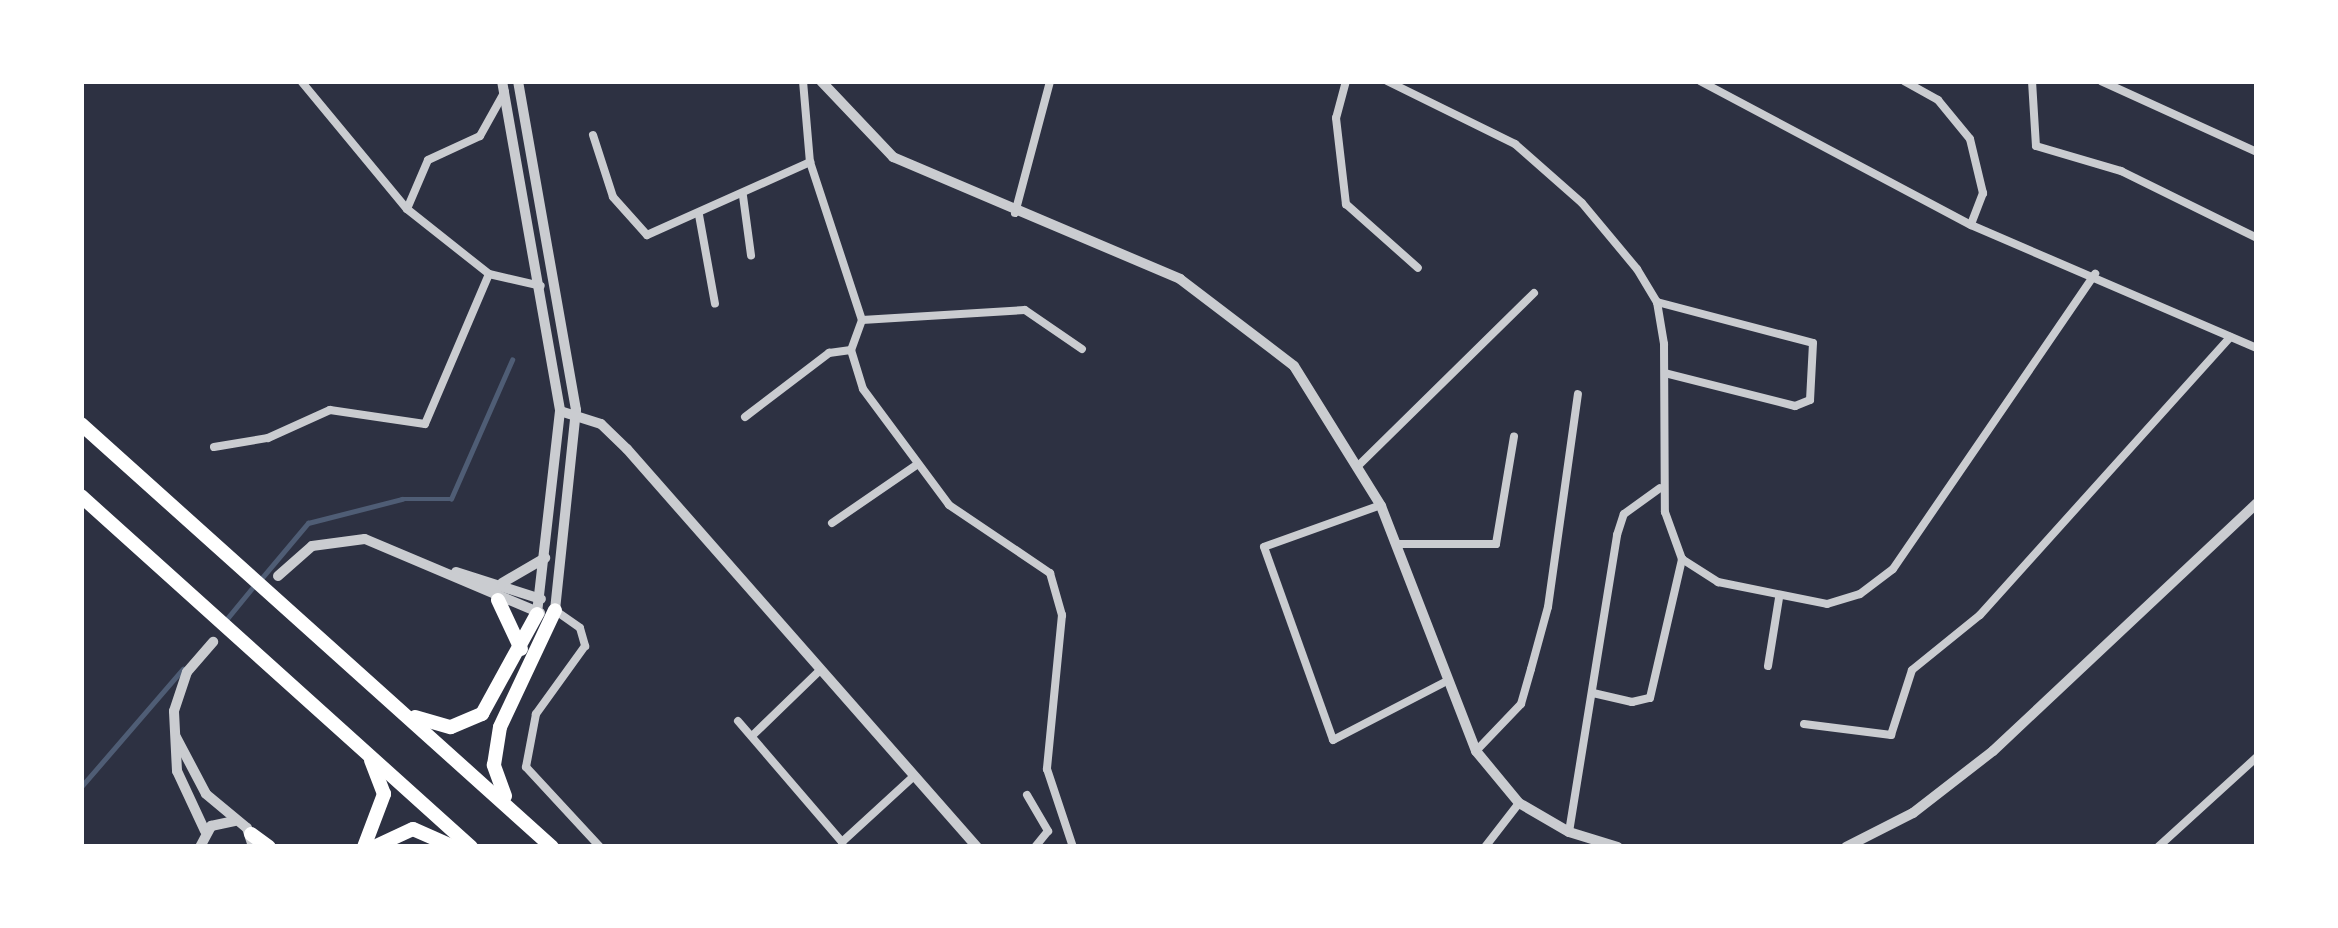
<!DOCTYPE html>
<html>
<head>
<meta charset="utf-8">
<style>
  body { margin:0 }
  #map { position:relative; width:2338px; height:928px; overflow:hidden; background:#2d3142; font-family:"PT Sans",sans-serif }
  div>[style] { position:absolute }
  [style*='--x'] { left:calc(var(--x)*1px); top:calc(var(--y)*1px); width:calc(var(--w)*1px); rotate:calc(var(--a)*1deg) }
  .stream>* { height:4.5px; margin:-2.25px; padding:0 2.25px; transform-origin:2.25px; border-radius:2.25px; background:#4f5d75 }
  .minor>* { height:8px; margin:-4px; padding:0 4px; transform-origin:4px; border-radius:4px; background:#caccd0 }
  .tertiary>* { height:10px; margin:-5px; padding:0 5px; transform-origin:5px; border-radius:5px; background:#caccd0 }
  .trunk>* { height:14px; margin:-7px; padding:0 7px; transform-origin:7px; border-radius:7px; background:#fff }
  span { translate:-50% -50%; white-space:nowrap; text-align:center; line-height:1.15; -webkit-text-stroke:9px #fff; paint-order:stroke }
  .frame { position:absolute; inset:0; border:84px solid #fff; pointer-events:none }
</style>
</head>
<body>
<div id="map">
  <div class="stream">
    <i style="--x:261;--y:579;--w:73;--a:-50"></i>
    <i style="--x:308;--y:523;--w:97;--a:-14.3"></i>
    <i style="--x:402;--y:499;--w:49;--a:0"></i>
    <i style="--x:451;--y:499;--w:152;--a:-66.3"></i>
    <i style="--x:226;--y:620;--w:43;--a:-50.7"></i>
    <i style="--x:81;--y:787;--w:156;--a:-49.2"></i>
  </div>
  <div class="minor">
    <i style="--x:301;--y:81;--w:166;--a:50.4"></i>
    <i style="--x:407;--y:209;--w:105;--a:38.4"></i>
    <i style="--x:489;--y:274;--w:53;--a:13"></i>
    <i style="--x:803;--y:81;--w:81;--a:85.1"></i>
    <i style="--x:810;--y:162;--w:166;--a:71.8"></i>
    <i style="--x:862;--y:320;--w:163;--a:-3.5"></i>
    <i style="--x:1025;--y:310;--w:69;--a:34.4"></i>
    <i style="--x:1346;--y:81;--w:38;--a:105"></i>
    <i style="--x:1336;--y:118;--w:87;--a:83.4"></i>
    <i style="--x:1346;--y:204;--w:96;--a:41.6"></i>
    <i style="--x:1387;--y:81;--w:143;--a:26.2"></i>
    <i style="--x:1515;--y:144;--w:89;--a:41.4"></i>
    <i style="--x:1582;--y:203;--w:86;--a:50.2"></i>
    <i style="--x:1637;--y:269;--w:39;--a:59"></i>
    <i style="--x:1657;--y:302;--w:43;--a:80.5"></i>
    <i style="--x:1664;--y:344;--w:168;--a:89.7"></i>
    <i style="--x:1665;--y:512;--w:50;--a:70.1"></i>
    <i style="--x:1682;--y:559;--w:43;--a:32.6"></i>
    <i style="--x:1718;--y:582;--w:111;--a:11.4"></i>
    <i style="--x:1827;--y:604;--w:34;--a:-17"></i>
    <i style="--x:1860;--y:594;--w:41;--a:-37.1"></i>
    <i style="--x:1893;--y:569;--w:358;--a:-55.6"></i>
    <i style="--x:1700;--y:81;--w:307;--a:28"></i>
    <i style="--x:1971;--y:225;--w:311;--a:23.3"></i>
    <i style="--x:1904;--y:81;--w:39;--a:29"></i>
    <i style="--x:1938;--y:100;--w:50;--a:50.6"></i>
    <i style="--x:1970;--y:139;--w:56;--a:76.5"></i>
    <i style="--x:1983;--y:193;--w:33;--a:111"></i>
    <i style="--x:2032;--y:81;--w:65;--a:86.5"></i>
    <i style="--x:2036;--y:146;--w:89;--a:16.4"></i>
    <i style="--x:2121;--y:171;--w:152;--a:26.2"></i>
    <i style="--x:2101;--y:81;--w:171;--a:24.5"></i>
    <i style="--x:593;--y:135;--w:65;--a:72.1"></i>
    <i style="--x:613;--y:197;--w:51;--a:48.2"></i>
    <i style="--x:647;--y:235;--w:179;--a:-24.1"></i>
    <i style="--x:743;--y:196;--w:60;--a:82.3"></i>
    <i style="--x:407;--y:209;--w:53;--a:-66.8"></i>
    <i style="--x:428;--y:160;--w:57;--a:-24.8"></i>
    <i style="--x:480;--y:136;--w:51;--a:-60.9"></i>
    <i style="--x:1015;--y:213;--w:137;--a:-75.1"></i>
    <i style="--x:699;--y:215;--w:90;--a:79.8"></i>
    <i style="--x:1657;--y:302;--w:161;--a:14.7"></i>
    <i style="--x:1813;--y:343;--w:57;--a:93"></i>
    <i style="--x:1810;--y:400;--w:16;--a:158"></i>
    <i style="--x:1795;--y:406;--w:134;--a:-165.8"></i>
    <i style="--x:862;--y:320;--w:32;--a:110"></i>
    <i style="--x:851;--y:350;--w:41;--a:72.9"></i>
    <i style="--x:863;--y:389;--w:144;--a:53.4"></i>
    <i style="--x:949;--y:505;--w:122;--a:34"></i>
    <i style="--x:1050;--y:573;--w:44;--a:74.1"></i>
    <i style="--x:1062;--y:615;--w:155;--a:95.6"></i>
    <i style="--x:1047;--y:769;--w:82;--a:71.6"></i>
    <i style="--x:745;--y:417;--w:106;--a:-37.3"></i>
    <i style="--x:829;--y:353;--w:22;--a:-8"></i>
    <i style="--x:214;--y:447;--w:55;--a:-9.5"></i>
    <i style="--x:268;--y:438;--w:68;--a:-24.3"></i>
    <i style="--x:330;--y:410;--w:96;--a:8.4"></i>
    <i style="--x:425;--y:424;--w:163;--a:-66.9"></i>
    <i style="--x:1360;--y:464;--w:244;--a:-44.5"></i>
    <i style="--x:1381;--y:505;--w:124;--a:160.3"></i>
    <i style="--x:1264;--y:547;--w:205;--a:70.3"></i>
    <i style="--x:1333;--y:740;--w:124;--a:-27.4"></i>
    <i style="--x:832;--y:523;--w:104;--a:-34.5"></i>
    <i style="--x:1396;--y:544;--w:100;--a:0"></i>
    <i style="--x:1496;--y:544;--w:109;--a:-80.5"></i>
    <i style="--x:556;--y:611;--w:29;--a:35"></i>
    <i style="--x:580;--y:628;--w:19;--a:74"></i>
    <i style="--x:585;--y:646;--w:84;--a:125.8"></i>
    <i style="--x:536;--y:714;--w:54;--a:100.7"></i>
    <i style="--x:526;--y:767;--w:109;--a:47.2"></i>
    <i style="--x:1768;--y:666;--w:69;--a:-80.8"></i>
    <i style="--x:1593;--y:693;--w:40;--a:13"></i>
    <i style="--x:1632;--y:702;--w:18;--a:-13"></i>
    <i style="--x:1650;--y:698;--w:143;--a:-77"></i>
    <i style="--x:738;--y:721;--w:160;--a:49.3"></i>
    <i style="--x:842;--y:842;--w:98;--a:-42.5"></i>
    <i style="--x:1804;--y:724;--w:88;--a:7.2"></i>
    <i style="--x:1891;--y:735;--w:68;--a:-72.1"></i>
    <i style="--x:1912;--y:670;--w:87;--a:-39"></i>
    <i style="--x:1980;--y:615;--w:374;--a:-48"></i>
    <i style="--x:752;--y:736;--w:93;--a:-44.1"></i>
    <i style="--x:1476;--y:751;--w:65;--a:-46.2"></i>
    <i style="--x:1521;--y:704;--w:36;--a:-74"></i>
    <i style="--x:1531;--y:669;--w:64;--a:-74.7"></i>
    <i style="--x:1548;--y:607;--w:215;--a:-82"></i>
    <i style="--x:1027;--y:795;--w:42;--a:59.7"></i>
    <i style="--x:1048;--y:831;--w:21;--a:129"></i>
    <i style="--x:1569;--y:832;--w:301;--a:-80.8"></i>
    <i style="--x:1617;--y:535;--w:22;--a:-72"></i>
    <i style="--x:1624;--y:514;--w:44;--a:-35.8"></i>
    <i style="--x:1485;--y:847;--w:56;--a:-52.3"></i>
    <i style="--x:2158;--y:847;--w:134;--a:-42.3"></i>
  </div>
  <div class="tertiary">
    <i style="--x:502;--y:81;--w:335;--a:80"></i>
    <i style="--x:560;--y:411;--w:204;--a:96.5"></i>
    <i style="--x:518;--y:81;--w:334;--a:80"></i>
    <i style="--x:576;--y:410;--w:201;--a:96"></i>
    <i style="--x:821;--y:81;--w:105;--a:46.5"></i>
    <i style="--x:893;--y:157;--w:312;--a:23"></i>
    <i style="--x:1180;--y:279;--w:143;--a:37.3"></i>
    <i style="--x:1294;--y:366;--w:165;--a:58.1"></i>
    <i style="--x:1381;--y:506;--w:263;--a:68.8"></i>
    <i style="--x:1476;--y:751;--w:67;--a:50.4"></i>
    <i style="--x:1519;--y:803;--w:58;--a:30.1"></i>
    <i style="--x:1569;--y:832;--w:51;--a:17"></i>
    <i style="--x:560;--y:411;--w:43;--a:17.6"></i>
    <i style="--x:601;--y:424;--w:36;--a:44"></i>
    <i style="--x:627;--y:449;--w:530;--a:48.67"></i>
    <i style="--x:456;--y:572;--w:89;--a:17.6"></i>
    <i style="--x:278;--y:576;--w:45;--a:-41.4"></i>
    <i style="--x:312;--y:546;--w:53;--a:-7.5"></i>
    <i style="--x:365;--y:539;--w:190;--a:22.9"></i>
    <i style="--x:502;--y:583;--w:50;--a:-30.2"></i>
    <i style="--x:176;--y:737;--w:64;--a:62.2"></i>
    <i style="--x:206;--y:794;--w:53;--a:39.7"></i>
    <i style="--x:247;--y:828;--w:20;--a:72"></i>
    <i style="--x:205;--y:831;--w:66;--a:-115"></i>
    <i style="--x:177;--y:771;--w:60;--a:-92.9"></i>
    <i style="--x:174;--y:711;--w:41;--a:-71.6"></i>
    <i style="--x:187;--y:672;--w:40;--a:-49"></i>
    <i style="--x:200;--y:847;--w:24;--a:-62"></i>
    <i style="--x:211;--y:826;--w:24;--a:-12"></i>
    <i style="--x:1846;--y:847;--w:75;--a:-26.9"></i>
    <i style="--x:1913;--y:813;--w:101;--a:-37.8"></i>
    <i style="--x:1993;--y:751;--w:362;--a:-43.2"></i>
  </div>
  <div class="trunk">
    <i style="--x:81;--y:424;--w:633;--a:41.93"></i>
    <i style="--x:81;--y:496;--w:525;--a:41.99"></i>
    <i style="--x:498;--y:600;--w:54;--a:64.9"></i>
    <i style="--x:415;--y:717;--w:37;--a:16"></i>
    <i style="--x:451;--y:727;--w:34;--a:-23"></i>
    <i style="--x:482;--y:714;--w:114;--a:-61.2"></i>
    <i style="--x:505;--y:796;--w:33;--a:-110"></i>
    <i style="--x:494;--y:765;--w:38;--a:-81"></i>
    <i style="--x:500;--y:727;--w:129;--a:-64.8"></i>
    <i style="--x:251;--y:834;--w:22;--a:36"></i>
    <i style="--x:364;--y:847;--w:57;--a:-69.3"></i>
    <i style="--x:384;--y:794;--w:36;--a:-111"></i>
    <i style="--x:374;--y:847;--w:43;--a:-24.8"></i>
    <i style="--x:413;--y:829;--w:45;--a:23.7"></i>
  </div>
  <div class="frame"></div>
</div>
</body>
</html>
